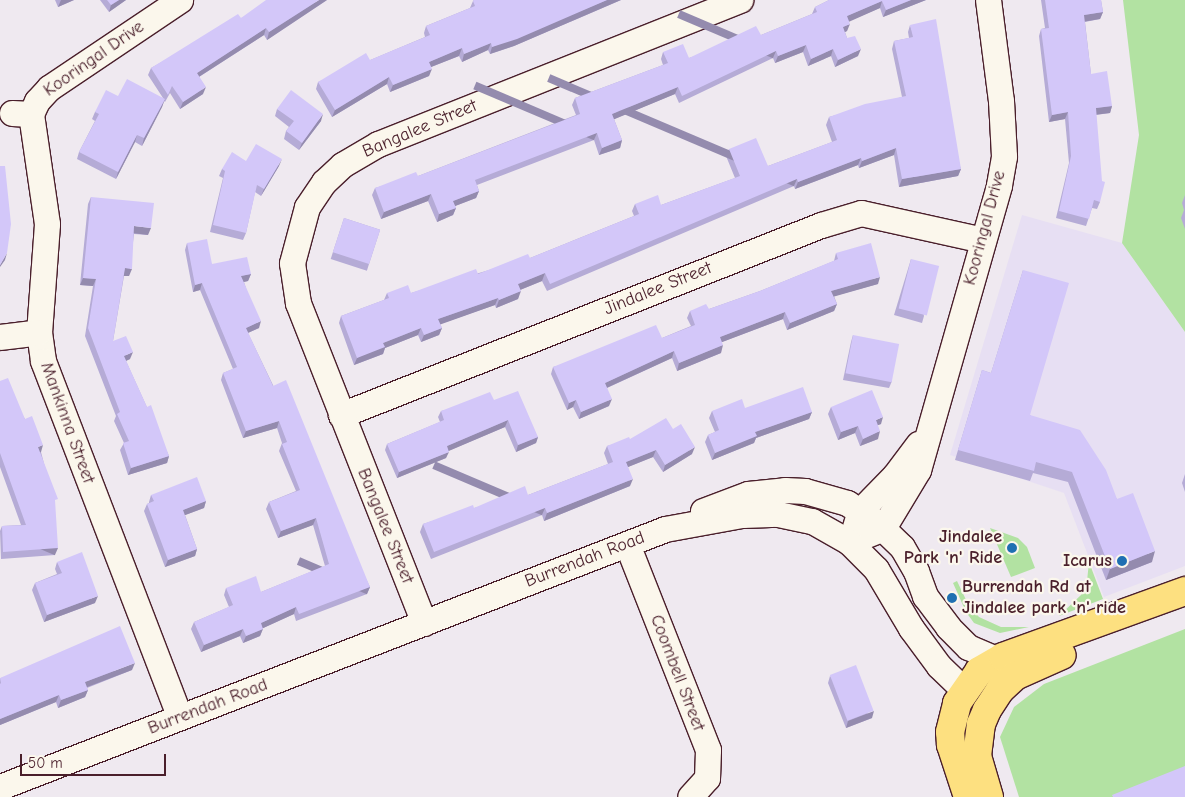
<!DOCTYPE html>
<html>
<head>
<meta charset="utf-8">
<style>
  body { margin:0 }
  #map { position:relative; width:1185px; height:797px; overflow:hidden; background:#efe9f0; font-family:"Comic Neue",sans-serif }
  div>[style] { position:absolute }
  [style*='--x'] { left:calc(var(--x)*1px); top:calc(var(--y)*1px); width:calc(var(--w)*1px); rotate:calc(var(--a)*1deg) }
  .built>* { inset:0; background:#e7dff3 }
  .green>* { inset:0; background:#b2e2a2 }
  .roads { filter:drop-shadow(1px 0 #4a1f2b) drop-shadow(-1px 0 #4a1f2b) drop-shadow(0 1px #4a1f2b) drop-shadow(0 -1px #4a1f2b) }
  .minor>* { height:25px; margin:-12.5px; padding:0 12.5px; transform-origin:12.5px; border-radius:12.5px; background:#fbf7ec }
  .major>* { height:28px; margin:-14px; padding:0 14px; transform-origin:14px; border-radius:14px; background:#fde080 }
  .wall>* { inset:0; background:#b5abd6; transform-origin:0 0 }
  .shaded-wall>* { inset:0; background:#948bae; transform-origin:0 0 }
  .building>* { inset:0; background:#d3c7f9; transform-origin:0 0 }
  .dots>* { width:14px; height:14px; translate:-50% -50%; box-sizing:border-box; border:2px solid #fbf7ec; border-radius:50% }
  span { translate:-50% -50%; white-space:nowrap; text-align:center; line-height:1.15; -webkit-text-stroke:4.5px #fbf7ec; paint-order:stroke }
  .street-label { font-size:18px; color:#4a1f2b }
  .poi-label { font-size:18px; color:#4a1f2b; font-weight:700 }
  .right { translate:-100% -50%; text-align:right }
  .left { translate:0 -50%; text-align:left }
  .scale { position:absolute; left:20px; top:754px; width:146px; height:22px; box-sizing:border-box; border:2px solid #4a1f2b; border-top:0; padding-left:6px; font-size:15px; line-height:18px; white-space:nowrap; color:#4a1f2b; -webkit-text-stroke:4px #fbf7ec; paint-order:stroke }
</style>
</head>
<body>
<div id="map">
  <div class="built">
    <i style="clip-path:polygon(1022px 215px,1122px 243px,1185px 332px,1185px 566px,1104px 597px,1064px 493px,950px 455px)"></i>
  </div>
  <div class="green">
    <i style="clip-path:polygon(1123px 0,1185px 0,1185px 332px,1122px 243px,1139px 135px)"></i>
    <i style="clip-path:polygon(990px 528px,1018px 538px,1027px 547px,1035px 568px,1011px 577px)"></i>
    <i style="clip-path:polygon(1089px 562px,1103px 599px,1059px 616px,1081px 595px,1087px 581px)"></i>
    <i style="clip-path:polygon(957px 581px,969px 606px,979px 617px,1001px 627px,1029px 627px,1000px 633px,974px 623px,966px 612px,953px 583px)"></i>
    <i style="clip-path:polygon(1185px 629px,1185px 797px,1019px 797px,1000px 737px,1014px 707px,1044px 684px)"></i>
  </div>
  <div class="roads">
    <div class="minor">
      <i style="--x:12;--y:113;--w:19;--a:3"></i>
      <i style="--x:31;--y:114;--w:14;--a:-65"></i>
      <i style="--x:37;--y:101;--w:18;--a:-47"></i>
      <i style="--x:49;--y:88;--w:158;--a:-33.9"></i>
      <i style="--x:31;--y:114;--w:111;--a:81.7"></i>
      <i style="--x:47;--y:224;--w:108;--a:94.2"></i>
      <i style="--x:39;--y:332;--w:29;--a:82"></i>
      <i style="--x:43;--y:361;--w:381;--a:69"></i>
      <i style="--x:0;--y:337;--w:39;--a:-7"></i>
      <i style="--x:341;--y:415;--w:516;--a:-21.6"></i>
      <i style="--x:821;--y:225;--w:42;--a:-16.7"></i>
      <i style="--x:861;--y:213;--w:125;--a:12.5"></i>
      <i style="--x:703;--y:511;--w:48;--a:-20.7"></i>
      <i style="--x:748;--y:494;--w:37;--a:-6"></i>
      <i style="--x:785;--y:490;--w:20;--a:3"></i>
      <i style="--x:805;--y:491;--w:44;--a:15.9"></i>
      <i style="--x:847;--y:503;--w:35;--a:33"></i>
      <i style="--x:876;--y:522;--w:36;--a:44"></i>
      <i style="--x:902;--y:547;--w:28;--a:60"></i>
      <i style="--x:916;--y:571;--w:27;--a:70"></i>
      <i style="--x:925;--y:596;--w:39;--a:53"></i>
      <i style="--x:948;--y:627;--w:28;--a:45"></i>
      <i style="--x:968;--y:647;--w:33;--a:23"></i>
      <i style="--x:855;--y:527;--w:17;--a:-73"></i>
      <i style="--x:860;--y:511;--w:50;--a:-45.8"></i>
      <i style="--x:895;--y:475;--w:39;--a:-53"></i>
      <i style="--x:849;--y:542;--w:37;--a:-22"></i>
      <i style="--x:883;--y:528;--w:68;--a:-58.9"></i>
      <i style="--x:918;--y:470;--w:296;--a:-74.1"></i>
      <i style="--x:999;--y:185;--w:29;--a:-80"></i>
      <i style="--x:1004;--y:156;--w:55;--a:-93.1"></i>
      <i style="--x:1001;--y:101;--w:102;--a:-97.3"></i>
      <i style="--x:627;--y:544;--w:221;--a:68.5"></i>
      <i style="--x:708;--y:750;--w:28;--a:92"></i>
      <i style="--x:707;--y:778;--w:25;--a:132"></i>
      <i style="--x:424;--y:623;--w:344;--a:-111.5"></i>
      <i style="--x:298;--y:303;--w:40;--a:-98.5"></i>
      <i style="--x:292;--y:263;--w:58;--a:-75"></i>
      <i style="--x:307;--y:207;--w:30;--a:-56"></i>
      <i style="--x:324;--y:182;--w:25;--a:-43"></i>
      <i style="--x:342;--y:165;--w:42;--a:-30.3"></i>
      <i style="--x:378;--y:144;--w:390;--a:-21.7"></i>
      <i style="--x:0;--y:787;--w:713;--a:-21.2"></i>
      <i style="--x:665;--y:529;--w:78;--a:-10.3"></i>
      <i style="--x:742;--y:515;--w:36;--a:-2"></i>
      <i style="--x:778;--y:514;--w:35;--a:12"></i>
      <i style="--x:812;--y:521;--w:43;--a:29.6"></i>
      <i style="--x:849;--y:542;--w:38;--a:45"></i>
      <i style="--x:876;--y:569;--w:69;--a:59.3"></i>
      <i style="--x:911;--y:628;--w:47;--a:53.6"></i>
      <i style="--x:939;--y:666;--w:35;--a:44"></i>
    </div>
    <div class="major">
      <i style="--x:968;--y:797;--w:55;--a:-108.1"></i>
      <i style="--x:951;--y:745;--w:13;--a:-94"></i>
      <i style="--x:950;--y:732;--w:30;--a:-76"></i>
      <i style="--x:957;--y:703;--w:39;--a:-55"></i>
      <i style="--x:979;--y:671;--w:28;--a:-30"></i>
      <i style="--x:1003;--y:657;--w:194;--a:-19.9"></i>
      <i style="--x:989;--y:797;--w:43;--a:-106.3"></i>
      <i style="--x:977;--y:756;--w:32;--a:-83"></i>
      <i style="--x:981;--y:724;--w:15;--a:-67"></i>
      <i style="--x:987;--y:710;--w:24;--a:-57"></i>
      <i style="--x:1000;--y:690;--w:21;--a:-43"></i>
      <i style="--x:1015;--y:676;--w:51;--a:-24.1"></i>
    </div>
  </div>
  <div class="wall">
    <i style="clip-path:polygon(55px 0,74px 0,58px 7px)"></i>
    <i style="clip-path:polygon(100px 0,126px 0,109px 12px)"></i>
    <i style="clip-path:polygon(327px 0,267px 40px,264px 35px,199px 77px,203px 94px,180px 109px,170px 93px,165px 102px,164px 101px,162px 107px,142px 146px,135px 142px,116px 179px,77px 159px,79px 152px,95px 121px,92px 119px,95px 112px,118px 96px,163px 98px,148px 75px,151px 68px,241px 18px)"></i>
    <i style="clip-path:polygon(474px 0,621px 0,514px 46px,490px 54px,488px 50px,462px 62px,459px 56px,431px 67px,429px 76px,390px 92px,387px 84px,332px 117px,316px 89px,318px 82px,425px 37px,424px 33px,426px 26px,470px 8px,473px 1px)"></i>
    <i style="clip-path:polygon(829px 0,926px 0,883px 17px,880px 8px,849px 21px,847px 31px,845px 32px,847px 38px,858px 56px,835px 67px,831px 56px,808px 66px,803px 52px,775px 63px,773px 58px,679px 103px,675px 94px,614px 119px,622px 140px,620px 148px,599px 155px,594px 140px,477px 185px,479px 191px,476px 198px,455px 206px,456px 208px,453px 215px,437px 222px,428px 201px,381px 219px,372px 195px,375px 188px,418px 176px,576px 115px,572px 105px,575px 98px,663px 65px,661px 59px,663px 52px,689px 58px,761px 35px,812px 14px,815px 7px)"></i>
    <i style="clip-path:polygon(1041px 0,1101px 0,1103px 12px,1100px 19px,1085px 22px,1091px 74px,1112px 106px,1110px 113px,1096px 115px,1100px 202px,1097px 209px,1092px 208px,1086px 226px,1056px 218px,1069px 163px,1065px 119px,1049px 122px,1039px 36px,1041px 29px,1045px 28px)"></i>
    <i style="clip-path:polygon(910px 25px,961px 169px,958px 176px,899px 187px,894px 155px,859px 168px,858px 165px,795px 189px,794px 186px,547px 291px,542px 281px,520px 290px,518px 299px,496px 308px,495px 305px,440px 324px,442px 328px,439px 335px,421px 342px,418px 335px,385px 348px,383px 354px,354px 365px,339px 323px,341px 316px,384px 300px,387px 293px,411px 293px,530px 258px,634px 216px,632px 211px,635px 204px,661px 205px,735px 178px,726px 156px,729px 149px,768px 166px,832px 142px,826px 125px,829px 117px,902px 97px,892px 49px,894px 41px,909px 38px,908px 32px)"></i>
    <i style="clip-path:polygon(277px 109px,321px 121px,299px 150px,284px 139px,286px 131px,289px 127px,275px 116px)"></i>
    <i style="clip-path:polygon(246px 161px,279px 166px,261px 196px,255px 192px,246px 233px,243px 240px,210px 232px,223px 178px,219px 176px,222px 169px)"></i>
    <i style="clip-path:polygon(1185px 195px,1185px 229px,1181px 218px,1184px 210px,1182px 203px)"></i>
    <i style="clip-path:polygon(91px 197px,148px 235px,134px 234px,129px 276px,124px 276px,113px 341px,130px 359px,126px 361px,169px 456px,167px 463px,128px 475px,120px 450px,124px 443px,114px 421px,116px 416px,85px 336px,93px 286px,80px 285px,88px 204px)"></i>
    <i style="left:344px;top:218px;width:38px;height:43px;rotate:18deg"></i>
    <i style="clip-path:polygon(187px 243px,212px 264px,251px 274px,248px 281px,244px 282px,259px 328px,248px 333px,370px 587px,367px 594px,296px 621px,294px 614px,263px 628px,260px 636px,243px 643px,240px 636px,201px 652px,191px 629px,194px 622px,229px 607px,224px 595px,226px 588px,261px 592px,325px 566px,313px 525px,278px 538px,266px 509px,269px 502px,296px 491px,279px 451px,282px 443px,277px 428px,243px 438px,221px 380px,223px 373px,233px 369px,200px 290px,193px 292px,185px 250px)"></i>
    <i style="clip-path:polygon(836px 253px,878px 284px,834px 296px,837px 304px,834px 311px,787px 330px,783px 319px,722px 342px,721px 353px,677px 371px,672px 358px,607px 388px,609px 406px,579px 419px,573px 407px,567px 410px,551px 374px,553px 367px,662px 338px,691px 326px,687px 318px,690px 311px,709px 309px,760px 291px,834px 261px)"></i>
    <i style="clip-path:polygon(911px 259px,924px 316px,922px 323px,894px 315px)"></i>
    <i style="clip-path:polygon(1023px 270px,1030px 415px,1117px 499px,1152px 562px,1106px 580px,1068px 482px,1033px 473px,1030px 481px,955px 460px,982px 370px,991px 373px)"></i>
    <i style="clip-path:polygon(853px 335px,892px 381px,889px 388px,843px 380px,851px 342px)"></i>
    <i style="clip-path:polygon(0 381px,25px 419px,41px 452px,55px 506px,55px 555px,1px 559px,0 531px,2px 526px,21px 525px,0 467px)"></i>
    <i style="clip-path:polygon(494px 400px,538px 437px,536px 443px,516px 452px,505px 427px,448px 451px,446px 458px,397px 478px,385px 450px,387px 444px,440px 422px,438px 417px,441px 411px)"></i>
    <i style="clip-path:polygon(831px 407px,881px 424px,878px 425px,878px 439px,860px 446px,855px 433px,838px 440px,828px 414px)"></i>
    <i style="clip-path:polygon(745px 408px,812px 412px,809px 419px,756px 438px,754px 443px,712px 460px,705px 442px,708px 435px,715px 432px,709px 418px,712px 411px)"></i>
    <i style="clip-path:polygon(673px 429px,692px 454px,663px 472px,653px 457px,628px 467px,630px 486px,544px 521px,542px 515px,431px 559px,420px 532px,423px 524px,474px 508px,528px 495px,608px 464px,604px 453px,607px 446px)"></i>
    <i style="clip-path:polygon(1185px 474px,1185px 492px,1182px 483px)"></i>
    <i style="clip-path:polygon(151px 495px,206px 501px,204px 508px,185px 515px,197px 549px,195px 556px,165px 567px,144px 511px,147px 504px,149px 503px,149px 502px)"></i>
    <i style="clip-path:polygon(57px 562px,95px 603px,44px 622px,32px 590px,35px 583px,57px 574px,55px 569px)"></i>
    <i style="clip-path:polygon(132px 670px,87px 688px,88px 690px,85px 697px,58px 708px,56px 702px,0 725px,0 678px)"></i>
    <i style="clip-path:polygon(830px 676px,872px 718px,846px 728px,828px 683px)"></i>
  </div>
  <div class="shaded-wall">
    <i style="clip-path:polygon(61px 0,74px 0,58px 7px)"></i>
    <i style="clip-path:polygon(119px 0,126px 0,109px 12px,111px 5px)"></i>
    <i style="clip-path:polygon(319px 0,327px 0,267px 40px,269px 32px)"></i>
    <i style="clip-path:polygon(607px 0,621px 0,514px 46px,490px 54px,492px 47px)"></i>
    <i style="clip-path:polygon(911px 0,926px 0,883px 17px,886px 10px)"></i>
    <i style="clip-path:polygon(882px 1px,880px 8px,844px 24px,847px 16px)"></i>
    <i style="clip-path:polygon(1103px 12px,1100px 19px,1082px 22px,1084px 15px)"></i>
    <i style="clip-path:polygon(850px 24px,847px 31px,841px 34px,843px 27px)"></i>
    <i style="clip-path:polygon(266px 28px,264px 35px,194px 80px,197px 73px)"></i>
    <i style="clip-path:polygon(491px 43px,488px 50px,462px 62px,464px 54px)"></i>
    <i style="clip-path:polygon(806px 45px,803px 52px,775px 63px,778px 56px)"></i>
    <i style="clip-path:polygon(462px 48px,459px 56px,426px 69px,429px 62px)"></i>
    <i style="clip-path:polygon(833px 49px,831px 56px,808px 66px,811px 59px)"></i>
    <i style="clip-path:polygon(861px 49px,858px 56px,835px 67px,838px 60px)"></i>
    <i style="left:776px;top:51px;width:8px;height:104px;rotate:113deg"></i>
    <i style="clip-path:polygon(432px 69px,429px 76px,390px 92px,393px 85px)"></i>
    <i style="clip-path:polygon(389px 77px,387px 84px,332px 117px,335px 110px)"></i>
    <i style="clip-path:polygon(206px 87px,203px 94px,180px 109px,183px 102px)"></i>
    <i style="clip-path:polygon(678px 87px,675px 94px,610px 121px,612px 114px)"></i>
    <i style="clip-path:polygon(165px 99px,162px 107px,142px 146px,144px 138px)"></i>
    <i style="clip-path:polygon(1112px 106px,1110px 113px,1093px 115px,1096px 108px)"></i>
    <i style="clip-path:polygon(1068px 112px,1065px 119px,1049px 122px,1052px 115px)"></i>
    <i style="clip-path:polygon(323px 114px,321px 121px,299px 150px,302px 143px)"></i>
    <i style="left:597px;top:133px;width:8px;height:131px;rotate:113deg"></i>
    <i style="clip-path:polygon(137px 135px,135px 142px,116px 179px,118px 172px)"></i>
    <i style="clip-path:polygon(622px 140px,620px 148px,599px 155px,602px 148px)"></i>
    <i style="clip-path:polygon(896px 148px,894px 155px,859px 168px,862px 161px)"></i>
    <i style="clip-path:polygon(861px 158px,858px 165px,795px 189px,798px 182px)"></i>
    <i style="clip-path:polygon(282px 159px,279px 166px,261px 196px,264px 189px)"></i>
    <i style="clip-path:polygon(961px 169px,958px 176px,899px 187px,902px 179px)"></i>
    <i style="left:797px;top:179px;width:8px;height:268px;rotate:113deg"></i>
    <i style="clip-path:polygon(479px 191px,476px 198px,450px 208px,453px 201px)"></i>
    <i style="clip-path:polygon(431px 194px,428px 201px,381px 219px,384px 212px)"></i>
    <i style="clip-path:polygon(456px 208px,453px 215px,437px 222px,439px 214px)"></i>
    <i style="clip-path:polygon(134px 226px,151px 228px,148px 235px,132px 233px)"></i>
    <i style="clip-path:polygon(7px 253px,5px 260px,0 267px,0 265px)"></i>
    <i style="clip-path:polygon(125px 268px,132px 269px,129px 276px,123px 276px)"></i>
    <i style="clip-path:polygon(545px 273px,542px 281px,515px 292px,518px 284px)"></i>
    <i style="clip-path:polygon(251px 274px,248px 281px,239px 283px,241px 276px)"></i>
    <i style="clip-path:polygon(880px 277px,878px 284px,829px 298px,831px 291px)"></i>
    <i style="clip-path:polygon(83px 278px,96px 279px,93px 286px,80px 285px)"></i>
    <i style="clip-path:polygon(202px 283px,200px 290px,193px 292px,195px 285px)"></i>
    <i style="clip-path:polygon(521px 291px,518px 299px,496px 308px,499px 300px)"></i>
    <i style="clip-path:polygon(498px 298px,495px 305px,436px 326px,438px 319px)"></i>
    <i style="clip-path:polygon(837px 304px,834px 311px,787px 330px,790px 323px)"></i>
    <i style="clip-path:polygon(785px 312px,783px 319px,717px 344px,720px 337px)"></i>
    <i style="clip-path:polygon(261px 321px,259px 328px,243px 335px,246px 328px)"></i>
    <i style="clip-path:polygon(421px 328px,418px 335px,385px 348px,383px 354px,354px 365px,357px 358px,383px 343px)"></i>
    <i style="clip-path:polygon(442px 328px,439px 335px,421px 342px,424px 335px)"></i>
    <i style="clip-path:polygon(723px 345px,721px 353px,677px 371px,679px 363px)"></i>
    <i style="clip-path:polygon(674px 351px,672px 358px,602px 390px,605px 383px)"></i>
    <i style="clip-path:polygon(133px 352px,130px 359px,121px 363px,124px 356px)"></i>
    <i style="clip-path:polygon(612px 399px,609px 406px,579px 419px,581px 412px)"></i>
    <i style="clip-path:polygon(576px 400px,573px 407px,567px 410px,569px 403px)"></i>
    <i style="clip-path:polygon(812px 412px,809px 419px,756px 438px,754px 443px,712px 460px,715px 453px,755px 432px)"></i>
    <i style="clip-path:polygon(883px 417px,881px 424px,873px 427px,876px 420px)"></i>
    <i style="clip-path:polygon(508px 420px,505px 427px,444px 453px,447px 446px)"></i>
    <i style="clip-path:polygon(279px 421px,277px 428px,243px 438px,246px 431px)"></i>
    <i style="clip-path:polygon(858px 426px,855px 433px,838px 440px,841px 432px)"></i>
    <i style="clip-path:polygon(880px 431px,878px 439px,860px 446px,863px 439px)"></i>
    <i style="clip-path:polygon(538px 437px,536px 443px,516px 452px,518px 445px)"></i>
    <i style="clip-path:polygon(43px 445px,41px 452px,36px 454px,38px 447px)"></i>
    <i style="clip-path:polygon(695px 447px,692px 454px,663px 472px,665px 465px)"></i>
    <i style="clip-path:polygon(656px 450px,653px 457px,623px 469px,626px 462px)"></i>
    <i style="clip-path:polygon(449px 452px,446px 458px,397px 478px,399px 472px)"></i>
    <i style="clip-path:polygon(169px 456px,167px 463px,128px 475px,131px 468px)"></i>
    <i style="clip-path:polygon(633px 479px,630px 486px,544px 521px,547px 513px)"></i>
    <i style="clip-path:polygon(206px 501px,204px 508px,180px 517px,183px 510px)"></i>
    <i style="left:545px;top:508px;width:8px;height:119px;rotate:113deg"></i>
    <i style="clip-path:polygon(316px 518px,313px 525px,278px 538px,281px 531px)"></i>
    <i style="left:58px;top:548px;width:8px;height:55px;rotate:113deg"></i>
    <i style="clip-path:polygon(197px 549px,195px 556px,165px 567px,168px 560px)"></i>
    <i style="clip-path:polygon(1155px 551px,1152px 562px,1106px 580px,1110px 569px)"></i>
    <i style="left:370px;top:587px;width:8px;height:76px;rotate:113deg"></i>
    <i style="clip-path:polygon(98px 596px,95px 603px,44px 622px,47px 615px)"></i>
    <i style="clip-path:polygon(296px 607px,294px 614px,259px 630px,261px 623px)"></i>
    <i style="clip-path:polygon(243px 629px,240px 636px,201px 652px,204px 645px)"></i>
    <i style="clip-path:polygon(263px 629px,260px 636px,243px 643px,246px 636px)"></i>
    <i style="clip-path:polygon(135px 663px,132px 670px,82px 689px,85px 682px)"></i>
    <i style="clip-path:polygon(88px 690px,85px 697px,58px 708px,61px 700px)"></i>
    <i style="clip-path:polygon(59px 695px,56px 702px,0 725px,0 719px)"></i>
    <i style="clip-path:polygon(874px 711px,872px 718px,846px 728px,848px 721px)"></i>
  </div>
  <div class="building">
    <i style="clip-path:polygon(107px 0,119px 0,111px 5px)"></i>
    <i style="clip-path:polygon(266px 0,319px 0,269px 32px,266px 28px,197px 73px,206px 87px,183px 102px,172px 86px,168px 95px,151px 68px,238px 14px,241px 18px)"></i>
    <i style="clip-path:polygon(474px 0,607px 0,517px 39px,492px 47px,491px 43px,464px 54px,462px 48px,429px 62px,432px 69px,393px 85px,389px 77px,335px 110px,318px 82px,366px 53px,370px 60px,430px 35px,426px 26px,475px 6px,473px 1px)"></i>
    <i style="clip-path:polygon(829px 0,911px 0,886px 10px,882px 1px,847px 16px,850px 24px,843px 27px,847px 38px,855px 36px,861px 49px,838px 60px,833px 49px,811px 59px,806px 45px,778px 56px,776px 51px,682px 96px,678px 87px,612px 114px,622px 140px,602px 148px,597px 133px,475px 180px,479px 191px,453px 201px,456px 208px,439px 214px,431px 194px,384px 212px,375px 188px,416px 172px,418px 176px,580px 114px,575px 98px,668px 63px,663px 52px,683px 44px,689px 58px,756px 26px,761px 35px,817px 12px,815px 7px)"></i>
    <i style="clip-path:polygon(1045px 0,1101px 0,1103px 12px,1084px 15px,1091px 74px,1107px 71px,1112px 106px,1096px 108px,1102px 181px,1105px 182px,1100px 202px,1094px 200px,1089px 219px,1059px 211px,1071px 156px,1068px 112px,1052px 115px,1041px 29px,1049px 28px)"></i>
    <i style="clip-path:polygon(936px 19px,961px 169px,902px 179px,896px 148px,862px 161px,861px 158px,798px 182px,797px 179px,550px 284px,545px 273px,518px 284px,521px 291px,499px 300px,498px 298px,438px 319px,442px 328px,424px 335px,421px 328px,383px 343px,385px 347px,357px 358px,341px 316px,389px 298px,387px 293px,408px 285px,411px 293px,476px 269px,478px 274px,528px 254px,530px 258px,639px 214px,635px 204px,658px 195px,661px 205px,740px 176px,729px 149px,756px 138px,768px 166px,837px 140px,829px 117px,865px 104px,906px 96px,894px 41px,913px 37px,910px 25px)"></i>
    <i style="clip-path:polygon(127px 79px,165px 99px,144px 138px,137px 135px,118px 172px,79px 152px,99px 114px,95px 112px,106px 90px,118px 96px)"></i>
    <i style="clip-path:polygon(291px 90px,323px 114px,302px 143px,286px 131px,294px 121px,277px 109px)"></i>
    <i style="clip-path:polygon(256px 144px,282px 159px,264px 189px,257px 185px,246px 233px,213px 225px,225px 171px,222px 169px,232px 152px,246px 161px)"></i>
    <i style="clip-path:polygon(0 166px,5px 166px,11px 224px,7px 253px,0 265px)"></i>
    <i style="clip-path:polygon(91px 197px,154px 203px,151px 228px,134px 226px,132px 269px,125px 268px,113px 341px,126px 336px,133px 352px,124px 356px,147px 407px,151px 405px,169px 456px,131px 468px,123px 443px,129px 441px,117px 414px,120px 412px,88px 328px,96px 279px,83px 278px)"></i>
    <i style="left:344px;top:218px;width:38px;height:36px;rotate:18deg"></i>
    <i style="clip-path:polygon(207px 239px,212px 264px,247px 257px,251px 274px,241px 276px,261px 321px,246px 328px,273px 386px,286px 380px,370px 587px,299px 614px,296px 607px,261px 623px,263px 629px,246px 636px,243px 629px,204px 645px,194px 622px,233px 605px,226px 588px,256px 576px,261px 592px,329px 564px,316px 518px,281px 531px,269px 502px,300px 490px,282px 444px,287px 442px,279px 421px,246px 431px,223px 373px,237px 367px,202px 283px,195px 285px,187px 243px)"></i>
    <i style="clip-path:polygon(871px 243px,880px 277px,831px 291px,837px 304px,790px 323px,785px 312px,720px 337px,723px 345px,679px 363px,674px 351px,605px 383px,612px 399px,581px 412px,576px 400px,569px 403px,553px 367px,656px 325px,662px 338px,695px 325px,690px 311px,706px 304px,709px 309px,760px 291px,838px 259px,836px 253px)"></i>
    <i style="left:911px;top:259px;width:29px;height:51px;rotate:14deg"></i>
    <i style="clip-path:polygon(1023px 270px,1069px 283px,1030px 415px,1080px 430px,1106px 470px,1117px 499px,1133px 493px,1155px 551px,1110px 569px,1072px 472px,1036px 462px,1034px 471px,958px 450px,982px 370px,991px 373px)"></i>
    <i style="left:853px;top:335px;width:47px;height:39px;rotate:11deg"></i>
    <i style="clip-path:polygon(8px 378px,25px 419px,32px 416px,43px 445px,38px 447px,58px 499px,55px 500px,58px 548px,3px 552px,2px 526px,26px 525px,0 453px,0 381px)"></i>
    <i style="clip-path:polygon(803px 387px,812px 412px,755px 432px,757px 436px,715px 453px,708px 435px,719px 430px,712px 411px,742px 399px,745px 408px)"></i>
    <i style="clip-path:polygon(872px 390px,883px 417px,876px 420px,880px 431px,863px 439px,858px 426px,841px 432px,831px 407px)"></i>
    <i style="clip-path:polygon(518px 391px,538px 437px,518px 445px,508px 420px,447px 446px,449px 452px,399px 472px,387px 444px,444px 420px,441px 411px,490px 392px,494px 400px)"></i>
    <i style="clip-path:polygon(666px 418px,673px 429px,681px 424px,695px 447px,665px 465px,656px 450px,626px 462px,633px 479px,547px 513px,545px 508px,434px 552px,423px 524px,473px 505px,474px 508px,525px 486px,528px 495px,613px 462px,607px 446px,629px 437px,630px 439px)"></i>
    <i style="clip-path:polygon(197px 477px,206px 501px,183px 510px,197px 549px,168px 560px,147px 504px,154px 501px,151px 495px)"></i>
    <i style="clip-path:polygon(82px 552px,98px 596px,47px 615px,35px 583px,62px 573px,57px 562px)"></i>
    <i style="clip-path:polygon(120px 626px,135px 663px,85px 682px,88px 690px,61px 700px,59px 695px,0 719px,0 684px,1px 683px,0 678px)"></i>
    <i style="left:856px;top:665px;width:49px;height:28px;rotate:69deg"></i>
    <i style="clip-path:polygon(1185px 766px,1185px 797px,1113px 797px,1112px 795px)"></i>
  </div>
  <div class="dots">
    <i style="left:1012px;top:548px;background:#1f6fb2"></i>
    <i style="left:1122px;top:561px;background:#1f6fb2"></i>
    <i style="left:952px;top:598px;background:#1f6fb2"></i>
  </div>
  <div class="street-label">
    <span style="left:94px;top:59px;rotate:-35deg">Kooringal Drive</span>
    <span style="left:420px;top:129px;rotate:-23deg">Bangalee Street</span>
    <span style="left:985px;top:228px;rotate:-75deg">Kooringal Drive</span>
    <span style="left:658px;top:289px;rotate:-22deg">Jindalee Street</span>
    <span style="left:67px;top:423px;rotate:70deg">Mankinna Street</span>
    <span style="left:385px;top:526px;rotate:68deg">Bangalee Street</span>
    <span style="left:585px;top:560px;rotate:-21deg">Burrendah Road</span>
    <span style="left:677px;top:673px;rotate:69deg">Coombell Street</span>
    <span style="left:208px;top:707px;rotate:-21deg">Burrendah Road</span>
  </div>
  <div class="poi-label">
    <span class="right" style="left:1002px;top:548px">Jindalee<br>Park 'n' Ride</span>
    <span class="right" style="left:1112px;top:561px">Icarus</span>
    <span class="left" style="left:962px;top:598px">Burrendah Rd at<br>Jindalee park 'n' ride</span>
  </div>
  <div class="scale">50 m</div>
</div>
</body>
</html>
